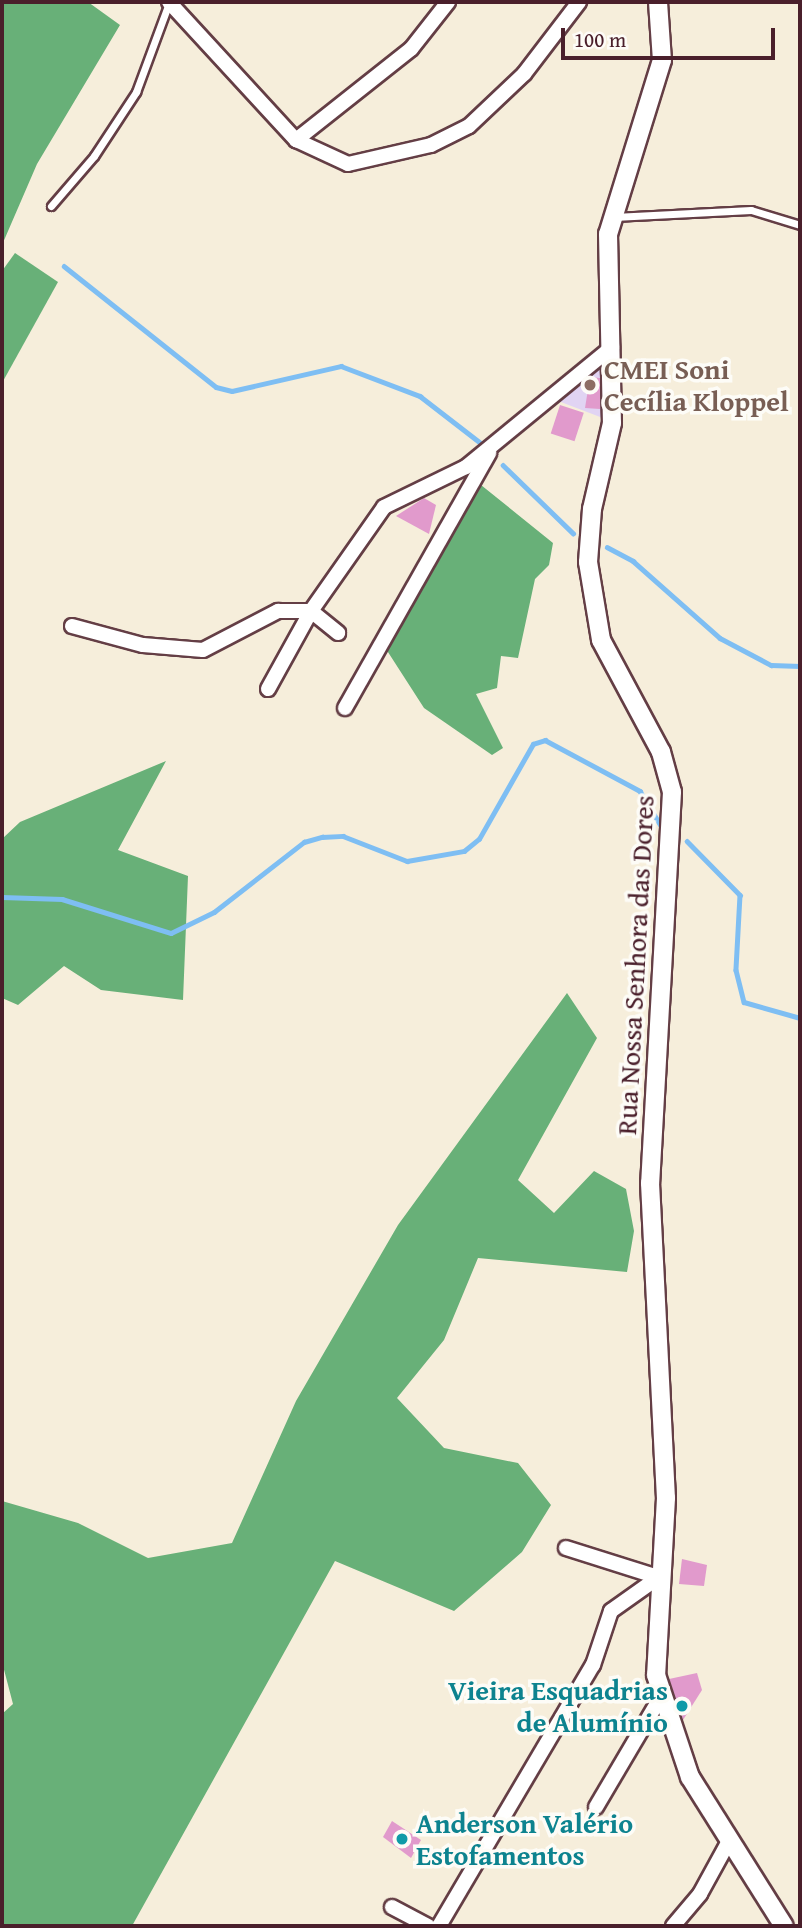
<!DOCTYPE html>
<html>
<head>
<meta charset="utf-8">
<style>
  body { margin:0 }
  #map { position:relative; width:802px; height:1928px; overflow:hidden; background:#f6eedb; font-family:"Gentium Book Plus",serif }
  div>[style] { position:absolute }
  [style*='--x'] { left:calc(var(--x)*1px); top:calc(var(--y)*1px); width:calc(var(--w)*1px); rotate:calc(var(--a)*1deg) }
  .built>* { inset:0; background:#e1d4f3 }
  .forest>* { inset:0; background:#68b078 }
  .stream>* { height:4.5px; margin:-2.25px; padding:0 2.25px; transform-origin:2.25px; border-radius:2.25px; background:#7ebef3 }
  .building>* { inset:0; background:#e19acc; transform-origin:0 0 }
  .roads { filter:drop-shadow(2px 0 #643e45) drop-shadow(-2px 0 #643e45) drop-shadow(0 2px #643e45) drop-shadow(0 -2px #643e45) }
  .service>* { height:7px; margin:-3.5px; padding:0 3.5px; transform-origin:3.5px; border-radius:3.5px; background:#fff }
  .minor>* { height:14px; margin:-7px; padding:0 7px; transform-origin:7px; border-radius:7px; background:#fff }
  .tertiary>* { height:18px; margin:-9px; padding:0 9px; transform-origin:9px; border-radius:9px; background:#fff }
  .dots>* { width:19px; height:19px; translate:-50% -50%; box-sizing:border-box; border:4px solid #fdfcf7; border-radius:50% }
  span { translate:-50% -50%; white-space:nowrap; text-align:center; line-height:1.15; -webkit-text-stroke:7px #fdfcf7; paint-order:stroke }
  .education-label { font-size:28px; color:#785e54; font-weight:700 }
  .left { translate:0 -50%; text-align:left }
  .street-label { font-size:28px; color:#4a1f2b }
  .culture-label { font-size:28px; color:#0d838f; font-weight:700 }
  .right { translate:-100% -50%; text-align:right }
  .frame { position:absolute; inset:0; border:4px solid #4a1f2b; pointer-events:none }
  .scale { position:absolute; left:561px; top:28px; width:214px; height:32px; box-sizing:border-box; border:4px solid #4a1f2b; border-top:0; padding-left:9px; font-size:21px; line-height:24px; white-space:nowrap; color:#4a1f2b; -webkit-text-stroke:5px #fdfcf7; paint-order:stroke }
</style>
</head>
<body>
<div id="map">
  <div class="built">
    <i style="clip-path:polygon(603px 360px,608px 420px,553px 399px)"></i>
  </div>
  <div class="forest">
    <i style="clip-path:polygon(2px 2px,88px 2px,120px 25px,37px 164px,2px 245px)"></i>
    <i style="clip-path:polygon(15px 253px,58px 282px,2px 383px,2px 271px)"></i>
    <i style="clip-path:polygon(481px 485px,553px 543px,549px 565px,535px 579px,518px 658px,501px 656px,497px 688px,476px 694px,503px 748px,492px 755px,424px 708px,386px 649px)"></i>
    <i style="clip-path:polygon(166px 761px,118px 850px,188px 876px,183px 1000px,101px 990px,64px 966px,18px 1005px,2px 998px,2px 839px,20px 822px)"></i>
    <i style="clip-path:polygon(567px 993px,597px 1038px,518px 1180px,554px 1213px,594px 1171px,626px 1189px,634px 1231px,627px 1272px,478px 1258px,444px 1340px,397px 1398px,444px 1448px,518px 1463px,551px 1505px,522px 1552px,454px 1611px,335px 1561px,132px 1926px,2px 1926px,2px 1714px,13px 1704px,2px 1662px,2px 1501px,78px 1523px,148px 1558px,232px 1543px,296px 1401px,398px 1225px)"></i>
  </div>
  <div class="stream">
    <i style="--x:64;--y:266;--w:194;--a:38.5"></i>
    <i style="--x:216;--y:387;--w:16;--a:14"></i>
    <i style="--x:232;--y:391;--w:112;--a:-12.9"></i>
    <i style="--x:341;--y:366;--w:85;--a:20.8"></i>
    <i style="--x:420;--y:396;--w:78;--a:37.7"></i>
    <i style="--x:503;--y:465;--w:98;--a:44.2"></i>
    <i style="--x:607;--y:547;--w:30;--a:28"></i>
    <i style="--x:633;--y:561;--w:116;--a:41.5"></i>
    <i style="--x:720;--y:638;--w:58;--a:27.9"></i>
    <i style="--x:771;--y:665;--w:29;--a:2"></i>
    <i style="--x:687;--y:841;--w:76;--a:45.5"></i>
    <i style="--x:740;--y:895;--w:75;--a:93.1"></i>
    <i style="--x:736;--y:970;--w:33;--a:76"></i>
    <i style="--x:744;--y:1002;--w:58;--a:15.9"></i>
    <i style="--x:2;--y:897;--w:60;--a:1.9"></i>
    <i style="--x:62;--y:899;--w:114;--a:17.3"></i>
    <i style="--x:171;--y:933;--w:48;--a:-26"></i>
    <i style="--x:214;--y:912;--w:114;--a:-37.9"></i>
    <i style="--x:304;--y:842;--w:19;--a:-16"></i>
    <i style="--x:322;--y:837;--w:21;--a:-3"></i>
    <i style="--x:343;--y:836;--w:69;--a:21.3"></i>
    <i style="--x:407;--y:861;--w:58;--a:-10"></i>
    <i style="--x:464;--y:851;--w:19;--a:-39"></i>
    <i style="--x:479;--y:839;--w:109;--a:-60.4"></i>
    <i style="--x:533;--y:744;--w:13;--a:-18"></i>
    <i style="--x:545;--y:740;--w:108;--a:28.2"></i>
    <i style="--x:640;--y:791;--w:44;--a:58.8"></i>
  </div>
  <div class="building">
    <i style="clip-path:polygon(590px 377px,600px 378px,600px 409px,585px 408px)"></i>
    <i style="left:560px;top:405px;width:25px;height:30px;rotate:18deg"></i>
    <i style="clip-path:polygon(424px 498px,436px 505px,429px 534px,396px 516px)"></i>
    <i style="clip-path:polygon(682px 1559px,707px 1565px,704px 1586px,679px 1584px)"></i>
    <i style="clip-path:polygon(697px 1673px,702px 1690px,683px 1720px,669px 1679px)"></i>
    <i style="clip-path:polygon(392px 1821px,421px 1840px,411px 1858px,383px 1837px)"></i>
  </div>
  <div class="roads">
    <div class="service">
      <i style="--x:51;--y:206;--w:66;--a:-49.3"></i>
      <i style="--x:94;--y:156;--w:77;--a:-56.7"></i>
      <i style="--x:136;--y:92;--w:95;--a:-69.7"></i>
      <i style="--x:614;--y:217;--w:137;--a:-2.9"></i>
      <i style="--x:751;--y:210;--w:51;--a:17"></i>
    </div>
    <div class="minor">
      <i style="--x:169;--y:2;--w:188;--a:47.4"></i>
      <i style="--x:296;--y:140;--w:57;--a:24.8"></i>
      <i style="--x:348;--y:164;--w:85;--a:-12.9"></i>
      <i style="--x:431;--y:145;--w:42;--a:-26.6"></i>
      <i style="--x:469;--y:126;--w:76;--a:-43.4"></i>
      <i style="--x:524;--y:74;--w:91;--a:-52.6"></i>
      <i style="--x:296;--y:140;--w:147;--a:-38.4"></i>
      <i style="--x:411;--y:49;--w:60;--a:-51.8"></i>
      <i style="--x:72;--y:626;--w:73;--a:15"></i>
      <i style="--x:143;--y:645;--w:60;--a:4.8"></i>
      <i style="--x:203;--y:650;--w:85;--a:-27.5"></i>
      <i style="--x:278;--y:611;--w:33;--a:0"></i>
      <i style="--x:311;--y:611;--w:127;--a:-54.9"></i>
      <i style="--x:384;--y:507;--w:91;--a:-26"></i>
      <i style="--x:466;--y:467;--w:189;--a:-39.4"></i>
      <i style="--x:268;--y:689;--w:89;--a:-61.1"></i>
      <i style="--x:311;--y:611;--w:35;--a:39"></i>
      <i style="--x:345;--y:708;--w:293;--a:-60.5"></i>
      <i style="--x:566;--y:1548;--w:96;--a:17.5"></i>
      <i style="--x:596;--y:1807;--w:124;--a:-59.5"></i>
      <i style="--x:392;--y:1907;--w:41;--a:27.8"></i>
      <i style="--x:439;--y:1926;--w:303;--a:-59.5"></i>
      <i style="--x:593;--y:1665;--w:57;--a:-71.6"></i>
      <i style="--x:611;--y:1611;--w:64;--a:-35.4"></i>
      <i style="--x:673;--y:1926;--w:42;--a:-49.8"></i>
      <i style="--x:700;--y:1894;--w:60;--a:-61.3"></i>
    </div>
    <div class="tertiary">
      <i style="--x:658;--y:2;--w:58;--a:86.1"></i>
      <i style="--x:662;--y:60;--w:182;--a:107.2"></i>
      <i style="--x:608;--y:234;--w:189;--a:88.8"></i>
      <i style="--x:612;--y:423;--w:88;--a:103.1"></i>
      <i style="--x:592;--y:509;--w:53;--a:94.3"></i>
      <i style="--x:588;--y:562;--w:79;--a:80.5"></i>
      <i style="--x:601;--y:640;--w:127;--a:61.8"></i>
      <i style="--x:661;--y:752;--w:41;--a:74.6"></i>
      <i style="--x:672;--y:792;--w:392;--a:93.2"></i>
      <i style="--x:650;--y:1183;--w:315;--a:87.1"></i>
      <i style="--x:666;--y:1498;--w:177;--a:93.2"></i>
      <i style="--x:656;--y:1675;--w:108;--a:71.6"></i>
      <i style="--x:690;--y:1777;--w:176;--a:57.8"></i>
    </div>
  </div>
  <div class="dots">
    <i style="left:590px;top:385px;background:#8d6e63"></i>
    <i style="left:682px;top:1706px;background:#0f9aa8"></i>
    <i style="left:402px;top:1839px;background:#0f9aa8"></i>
  </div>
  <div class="education-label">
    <span class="left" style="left:604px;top:385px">CMEI Soni<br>Cecília Kloppel</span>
  </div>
  <div class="street-label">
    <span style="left:635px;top:965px;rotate:-87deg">Rua Nossa Senhora das Dores</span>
  </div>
  <div class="culture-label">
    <span class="right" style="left:668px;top:1706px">Vieira Esquadrias<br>de Alumínio</span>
    <span class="left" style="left:416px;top:1839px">Anderson Valério<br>Estofamentos</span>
  </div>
  <div class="frame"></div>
  <div class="scale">100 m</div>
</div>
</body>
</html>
